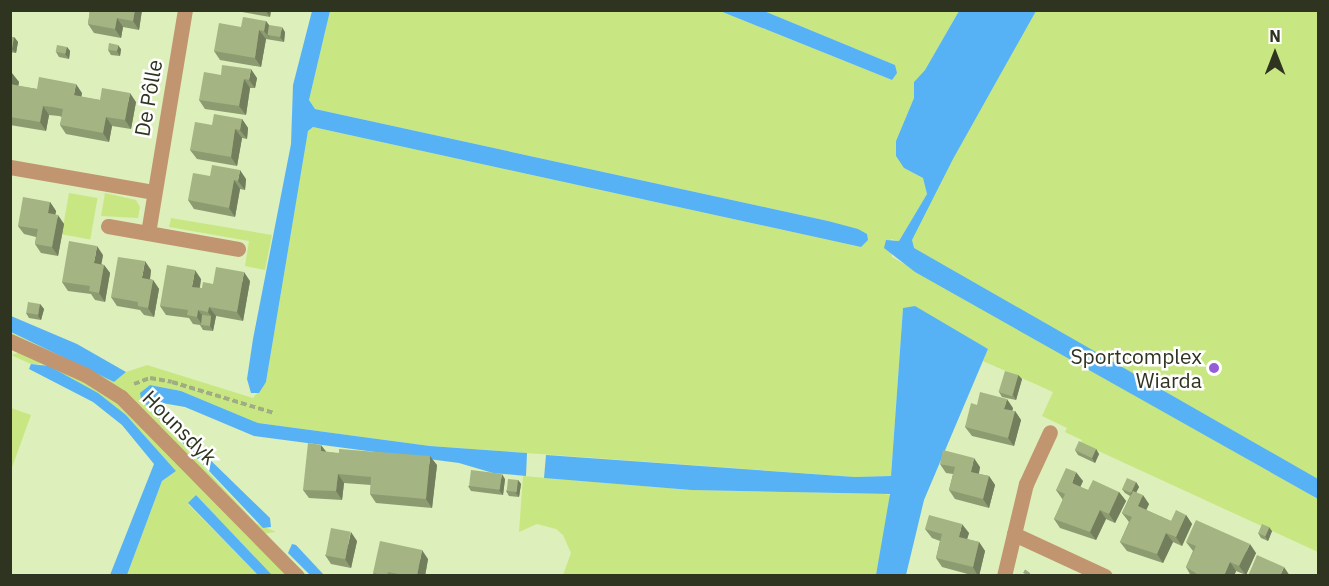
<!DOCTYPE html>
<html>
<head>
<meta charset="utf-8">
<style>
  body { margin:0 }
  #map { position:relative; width:1329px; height:586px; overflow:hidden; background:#ddefbb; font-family:"IBM Plex Sans",sans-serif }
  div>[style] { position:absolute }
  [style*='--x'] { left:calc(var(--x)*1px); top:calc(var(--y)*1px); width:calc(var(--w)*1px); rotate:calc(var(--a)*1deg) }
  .green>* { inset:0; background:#c8e782; transform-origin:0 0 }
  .water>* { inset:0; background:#57b2f5 }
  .path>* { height:4px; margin-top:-2px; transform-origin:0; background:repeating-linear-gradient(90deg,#9fac84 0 6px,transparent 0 9px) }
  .minor>* { height:15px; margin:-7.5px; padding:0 7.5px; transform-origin:7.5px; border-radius:7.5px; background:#c0956f }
  .wall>* { inset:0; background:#8d9b71 }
  .shaded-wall>* { inset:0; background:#737e5c }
  .building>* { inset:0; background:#a4b483; transform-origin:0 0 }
  .dots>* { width:16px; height:16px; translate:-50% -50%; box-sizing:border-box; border:3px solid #fff; border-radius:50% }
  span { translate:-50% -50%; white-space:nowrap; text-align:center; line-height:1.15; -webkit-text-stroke:5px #fff; paint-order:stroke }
  .street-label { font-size:21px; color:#2e3420 }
  .poi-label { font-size:21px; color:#2e3420 }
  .right { translate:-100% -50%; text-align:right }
  .frame { position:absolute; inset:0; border:12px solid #2e3420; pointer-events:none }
  .north { position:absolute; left:1245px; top:24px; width:60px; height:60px; -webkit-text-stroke:4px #fff; paint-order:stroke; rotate:0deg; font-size:16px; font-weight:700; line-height:24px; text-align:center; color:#2e3420 }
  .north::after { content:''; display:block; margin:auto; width:21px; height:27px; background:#2e3420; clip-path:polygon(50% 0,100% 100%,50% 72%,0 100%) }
</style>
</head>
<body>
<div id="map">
  <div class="green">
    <i style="clip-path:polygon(330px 11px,720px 11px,892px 80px,895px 65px,764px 11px,959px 11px,925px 70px,914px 82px,914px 98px,896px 141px,904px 168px,923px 178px,927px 194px,899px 241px,891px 239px,892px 257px,1318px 499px,1318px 552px,1081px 443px,1082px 440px,1065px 432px,1067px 428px,1042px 416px,1053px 392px,983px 361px,988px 349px,903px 308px,891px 476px,855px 477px,430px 446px,258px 423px,181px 391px,150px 385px,148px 408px,256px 523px,276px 532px,261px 534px,145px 414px,11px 336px,10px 332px,114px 382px,126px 372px,147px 365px,253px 398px,266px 382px,308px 130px,313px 127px,861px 247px,828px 221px,315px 109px,309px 100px)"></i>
    <i style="clip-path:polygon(1025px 11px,1318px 11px,1318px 488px,902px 248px)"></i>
    <i style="left:69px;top:193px;width:29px;height:42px;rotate:10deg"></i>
    <i style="clip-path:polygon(105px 193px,136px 200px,140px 207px,138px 218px,101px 216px)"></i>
    <i style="clip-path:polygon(171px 218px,272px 235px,265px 270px,245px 266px,249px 241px,169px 227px)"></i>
    <i style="clip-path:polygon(18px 353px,35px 355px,109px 396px,289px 575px,272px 575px,196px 495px,188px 504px,258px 575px,127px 575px,162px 481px,176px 471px,126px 415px,41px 364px,31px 364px,11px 355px)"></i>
    <i style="clip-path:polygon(11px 408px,31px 415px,11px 470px,10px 408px)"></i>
    <i style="clip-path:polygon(523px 476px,691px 490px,884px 494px,891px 495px,891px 500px,876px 575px,563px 575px,571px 553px,563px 535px,556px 529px,537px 524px,519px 532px)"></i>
  </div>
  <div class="water">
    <i style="clip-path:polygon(312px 11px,330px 11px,309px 100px,315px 109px,828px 221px,858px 229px,867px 234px,868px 240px,861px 247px,313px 127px,308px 131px,266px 382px,259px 393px,251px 393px,247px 379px,253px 339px,291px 144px,293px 85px)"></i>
    <i style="clip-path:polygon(720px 11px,764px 11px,895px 65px,897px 73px,892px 80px)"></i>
    <i style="clip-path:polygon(959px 11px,1036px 11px,953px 159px,912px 240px,914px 248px,1318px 479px,1318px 499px,915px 272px,884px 248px,886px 240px,899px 241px,927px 194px,923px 178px,904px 168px,896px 156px,896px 141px,914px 98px,914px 82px,925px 70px)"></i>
    <i style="clip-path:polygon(915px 306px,988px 349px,924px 500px,906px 575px,876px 575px,890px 494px,691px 490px,544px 478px,546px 455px,855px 477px,891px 476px,903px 308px)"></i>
    <i style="clip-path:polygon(11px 316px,77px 344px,126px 372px,114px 382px,11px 332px)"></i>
    <i style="clip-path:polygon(31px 364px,49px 366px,98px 393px,126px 415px,176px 471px,162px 481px,127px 575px,110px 575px,154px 464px,122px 425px,93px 402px,29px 369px)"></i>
    <i style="clip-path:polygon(150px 385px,181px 391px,258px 423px,430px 446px,527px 453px,526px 476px,493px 473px,459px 463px,254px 436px,185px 407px,162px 403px,162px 413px,270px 518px,271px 527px,263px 528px,141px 399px,140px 393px)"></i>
    <i style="clip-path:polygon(196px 495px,272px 575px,258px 575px,188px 503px)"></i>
    <i style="clip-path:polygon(292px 544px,296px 545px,324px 575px,310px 575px,288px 553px)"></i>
  </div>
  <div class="path">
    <i style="--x:134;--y:384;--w:17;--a:-21"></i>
    <i style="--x:150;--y:378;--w:22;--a:10"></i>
    <i style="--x:172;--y:382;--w:107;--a:16.9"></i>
    <i style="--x:1024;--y:571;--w:9;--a:36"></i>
  </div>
  <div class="minor">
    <i style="--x:10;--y:167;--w:145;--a:9.9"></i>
    <i style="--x:108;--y:226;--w:132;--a:10"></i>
    <i style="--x:148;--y:233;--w:226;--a:-80.6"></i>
    <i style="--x:10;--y:341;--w:83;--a:24.1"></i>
    <i style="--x:86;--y:375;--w:41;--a:32.2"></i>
    <i style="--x:121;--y:397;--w:251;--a:45.5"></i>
    <i style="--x:1014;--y:534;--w:100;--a:24.8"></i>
    <i style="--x:1004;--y:576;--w:95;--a:-76.6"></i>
    <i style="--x:1026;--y:484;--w:57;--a:-65.2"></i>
  </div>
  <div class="wall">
    <i style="clip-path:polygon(90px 10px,142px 10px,139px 30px,123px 27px,121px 38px,94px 33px,88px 24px)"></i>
    <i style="clip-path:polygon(231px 10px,271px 10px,270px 17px)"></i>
    <i style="clip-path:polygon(266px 21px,269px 25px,285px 32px,284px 42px,266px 39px,261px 67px,220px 60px,214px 51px,241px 27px)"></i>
    <i style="clip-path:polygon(10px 37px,14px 37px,18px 42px,16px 53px,10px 52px)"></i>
    <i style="clip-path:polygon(67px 47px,70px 51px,69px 59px,59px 57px,56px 52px)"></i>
    <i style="clip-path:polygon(121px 49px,120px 56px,111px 55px,108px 50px)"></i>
    <i style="clip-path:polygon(10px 72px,19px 82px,18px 86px,37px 89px,82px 93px,81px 97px,100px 100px,136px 102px,131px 129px,112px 126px,109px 142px,66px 134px,60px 125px,62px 117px,59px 116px,49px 115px,46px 131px,10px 125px)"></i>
    <i style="clip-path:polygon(221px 75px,257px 78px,255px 88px,250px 88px,246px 115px,205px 109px,199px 100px)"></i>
    <i style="clip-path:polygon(242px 119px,248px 128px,247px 139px,242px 138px,237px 166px,197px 159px,190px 150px,212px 125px)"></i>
    <i style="clip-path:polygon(210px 176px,246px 179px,245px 190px,240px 189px,235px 217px,194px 209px,188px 200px)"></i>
    <i style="clip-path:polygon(50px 202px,56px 211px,55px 215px,64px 224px,58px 256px,41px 253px,35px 244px,36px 237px,24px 234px,18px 226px)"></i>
    <i style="clip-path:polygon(103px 255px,101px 264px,104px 265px,110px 273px,105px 302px,95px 300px,91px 294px,68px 291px,62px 282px)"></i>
    <i style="clip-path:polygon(151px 270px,150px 279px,153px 280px,159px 289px,154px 317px,144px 315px,140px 310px,117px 306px,111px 297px)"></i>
    <i style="clip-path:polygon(201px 279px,200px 288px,202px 288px,213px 284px,250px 281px,243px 321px,216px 316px,213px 331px,203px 330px,200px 325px,193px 324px,189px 318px,166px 315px,160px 306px)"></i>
    <i style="clip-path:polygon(40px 304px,44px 309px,41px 320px,29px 318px,26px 313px)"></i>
    <i style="clip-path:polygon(1018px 375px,1022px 379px,1016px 400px,1002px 397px,999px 392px)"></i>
    <i style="clip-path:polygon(977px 405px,1013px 408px,1012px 411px,1015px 411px,1021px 420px,1014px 446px,972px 436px,965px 427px)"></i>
    <i style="clip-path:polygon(1096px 449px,1099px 454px,1095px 463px,1078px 455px,1075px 450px)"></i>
    <i style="clip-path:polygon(326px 452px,437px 465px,432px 508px,376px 503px,370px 494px,371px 485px,344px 483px,342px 500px,309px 498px,303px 490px)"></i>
    <i style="clip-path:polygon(940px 464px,980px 467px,979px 474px,989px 476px,995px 485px,989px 508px,955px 499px,949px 490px,953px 474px,946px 473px)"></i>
    <i style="clip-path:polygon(505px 479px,503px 495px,471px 491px,468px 486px)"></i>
    <i style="clip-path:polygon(518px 480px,521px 484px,519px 497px,509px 496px,506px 491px)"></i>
    <i style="clip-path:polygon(1083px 481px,1080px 487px,1088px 490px,1119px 492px,1126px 501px,1115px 523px,1106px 519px,1096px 540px,1060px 528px,1054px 519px,1063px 500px,1056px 490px)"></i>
    <i style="clip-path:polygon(1136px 482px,1139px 487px,1136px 492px,1149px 504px,1146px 510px,1171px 521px,1186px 515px,1192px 524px,1182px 546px,1173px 542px,1163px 563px,1127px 551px,1120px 542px,1129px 522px,1122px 513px,1130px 496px,1125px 493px,1122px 489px)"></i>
    <i style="clip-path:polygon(925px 529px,969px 533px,967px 539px,979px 542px,985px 551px,979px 576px,975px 576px,942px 567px,936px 558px,940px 541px,932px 538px)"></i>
    <i style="clip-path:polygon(1272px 531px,1268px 541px,1261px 538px,1258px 533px)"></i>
    <i style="clip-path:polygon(357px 541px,351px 568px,331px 564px,325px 555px)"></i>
    <i style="clip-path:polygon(1186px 542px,1256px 553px,1246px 575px,1236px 571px,1234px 576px,1191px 576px,1186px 567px,1193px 551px)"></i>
    <i style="clip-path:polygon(428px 559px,425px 576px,375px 576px,373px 573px)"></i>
  </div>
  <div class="shaded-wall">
    <i style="clip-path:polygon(135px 10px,142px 10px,139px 30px,133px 21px)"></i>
    <i style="clip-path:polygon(265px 10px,271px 10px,270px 17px)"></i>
    <i style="clip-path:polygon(117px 18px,123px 27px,121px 38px,115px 29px)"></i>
    <i style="clip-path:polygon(266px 21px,272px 30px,268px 35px,271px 40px,264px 31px)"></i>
    <i style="clip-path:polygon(282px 27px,285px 32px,284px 42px,280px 37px)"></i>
    <i style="clip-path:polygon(259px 30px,266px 39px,261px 67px,255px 58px)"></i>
    <i style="clip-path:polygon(14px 37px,18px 42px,16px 53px,12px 49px)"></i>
    <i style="clip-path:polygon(118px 45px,121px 49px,120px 56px,117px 51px)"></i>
    <i style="clip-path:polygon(67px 47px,70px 51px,69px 59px,65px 54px)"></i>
    <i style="clip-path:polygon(251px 69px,257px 78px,255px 88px,249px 80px)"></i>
    <i style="clip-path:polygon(12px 73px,19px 82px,17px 93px,10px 85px)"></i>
    <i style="clip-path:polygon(244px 79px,250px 88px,246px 115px,239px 106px)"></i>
    <i style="clip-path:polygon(76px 84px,82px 93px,80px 104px,74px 95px)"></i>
    <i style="clip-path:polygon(130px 93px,136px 102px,131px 129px,125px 120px)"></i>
    <i style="clip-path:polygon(43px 106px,49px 115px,46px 131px,40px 122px)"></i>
    <i style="clip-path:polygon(106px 117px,112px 126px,109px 142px,103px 133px)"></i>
    <i style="clip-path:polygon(242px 119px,248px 128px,247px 139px,240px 130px)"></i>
    <i style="clip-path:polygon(235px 129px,242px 138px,237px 166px,231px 157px)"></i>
    <i style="clip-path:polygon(240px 170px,246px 179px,245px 190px,238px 181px)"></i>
    <i style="clip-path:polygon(234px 180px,240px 189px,235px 217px,229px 208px)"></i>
    <i style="clip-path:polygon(50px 202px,56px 211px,54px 222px,48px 213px)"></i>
    <i style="clip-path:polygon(58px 215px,64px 224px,58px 256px,52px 247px)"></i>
    <i style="clip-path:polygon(97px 246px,103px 255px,100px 272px,94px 263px)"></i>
    <i style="clip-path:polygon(145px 261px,151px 270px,149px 287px,142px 278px)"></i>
    <i style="clip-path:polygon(104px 265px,110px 273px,105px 302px,99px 293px)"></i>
    <i style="clip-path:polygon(195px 270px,201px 279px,198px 296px,192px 287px)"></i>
    <i style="clip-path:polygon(244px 272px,250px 281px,243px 321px,237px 312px)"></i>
    <i style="clip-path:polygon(153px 280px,159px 289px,154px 317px,148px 308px)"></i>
    <i style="clip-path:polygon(40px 304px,44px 309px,41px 320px,38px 316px)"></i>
    <i style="clip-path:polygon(209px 307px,216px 316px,213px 331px,210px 326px,211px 316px,208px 312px)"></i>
    <i style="clip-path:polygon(198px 310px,205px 319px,203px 326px,197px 317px)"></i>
    <i style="clip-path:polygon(1018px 375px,1022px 379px,1016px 400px,1013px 395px)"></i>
    <i style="clip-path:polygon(1007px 399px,1013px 408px,1010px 418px,1004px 409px)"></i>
    <i style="clip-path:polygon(1015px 411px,1021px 420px,1014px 446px,1008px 438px)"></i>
    <i style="clip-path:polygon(321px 445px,328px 454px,321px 451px)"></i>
    <i style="clip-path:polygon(1096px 449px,1099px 454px,1095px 463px,1092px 458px)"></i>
    <i style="clip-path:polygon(430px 456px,437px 465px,432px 508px,426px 499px)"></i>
    <i style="clip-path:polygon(974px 458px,980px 467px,977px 481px,971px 472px)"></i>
    <i style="clip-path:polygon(1076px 472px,1083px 481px,1078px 492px,1072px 483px)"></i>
    <i style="clip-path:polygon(338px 474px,344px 483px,342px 500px,336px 491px)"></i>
    <i style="clip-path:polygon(502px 474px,505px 479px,503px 495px,499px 490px)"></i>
    <i style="clip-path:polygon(989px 476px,995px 485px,989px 508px,983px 499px)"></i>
    <i style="clip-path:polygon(518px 480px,521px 484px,519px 497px,516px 493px)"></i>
    <i style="clip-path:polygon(1136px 482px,1139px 487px,1134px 497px,1130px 493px)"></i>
    <i style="clip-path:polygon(1119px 492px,1126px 501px,1115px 523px,1109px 514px)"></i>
    <i style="clip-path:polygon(1143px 495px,1149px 504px,1144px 515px,1138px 506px)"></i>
    <i style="clip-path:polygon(1100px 510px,1106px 519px,1096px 540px,1090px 532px)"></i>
    <i style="clip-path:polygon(1186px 515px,1192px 524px,1182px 546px,1176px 537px)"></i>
    <i style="clip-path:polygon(962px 524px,969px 533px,965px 546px,959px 537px)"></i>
    <i style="clip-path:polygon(1269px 527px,1272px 531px,1268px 541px,1265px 536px)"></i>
    <i style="clip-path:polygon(351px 532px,357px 541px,351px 568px,345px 559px)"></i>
    <i style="clip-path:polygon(1166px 533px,1173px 542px,1163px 563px,1157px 554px)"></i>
    <i style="clip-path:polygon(979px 542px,985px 551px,979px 576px,978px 576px,973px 567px)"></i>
    <i style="clip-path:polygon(1250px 544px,1256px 553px,1246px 575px,1239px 566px)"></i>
    <i style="clip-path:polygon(422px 550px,428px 559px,425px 576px,417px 576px)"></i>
    <i style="clip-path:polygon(1230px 562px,1236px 571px,1234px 576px,1224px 576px)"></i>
    <i style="clip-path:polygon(1284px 567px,1290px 576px,1280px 576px)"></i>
  </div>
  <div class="building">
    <i style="clip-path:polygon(90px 10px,135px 10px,133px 21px,117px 18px,115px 29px,88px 24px)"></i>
    <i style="clip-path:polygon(243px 17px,266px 21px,264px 31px,259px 30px,255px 58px,214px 51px,219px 23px,241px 27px)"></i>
    <i style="left:269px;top:25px;width:13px;height:10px;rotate:9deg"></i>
    <i style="clip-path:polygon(10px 37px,14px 37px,12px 49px,10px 48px)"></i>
    <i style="clip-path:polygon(109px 43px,118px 45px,117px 51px,108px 50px)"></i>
    <i style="left:57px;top:45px;width:10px;height:7px;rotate:11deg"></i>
    <i style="clip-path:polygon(222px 65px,251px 69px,249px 80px,244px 79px,239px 106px,199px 100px,204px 72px,221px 75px)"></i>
    <i style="clip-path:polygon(39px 77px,76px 84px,74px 95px,100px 100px,102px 88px,130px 93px,125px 120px,106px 117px,103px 133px,60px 125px,63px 109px,53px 107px,43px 106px,40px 122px,10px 117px,10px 84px,37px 89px)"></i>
    <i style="clip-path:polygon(214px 114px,242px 119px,240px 130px,235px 129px,231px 157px,190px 150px,195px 122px,212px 125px)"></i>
    <i style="clip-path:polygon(212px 165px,240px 170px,238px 181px,234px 180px,229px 208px,188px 200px,193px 173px,210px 176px)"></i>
    <i style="clip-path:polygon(23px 197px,50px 202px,48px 213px,58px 215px,52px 247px,35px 244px,38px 229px,18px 226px)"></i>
    <i style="clip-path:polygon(69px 241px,97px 246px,94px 263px,104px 265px,99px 293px,89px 291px,90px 286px,62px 282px)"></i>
    <i style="clip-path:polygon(118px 257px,145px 261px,142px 278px,153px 280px,148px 308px,138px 306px,138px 302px,111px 297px)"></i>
    <i style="clip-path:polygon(167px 265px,195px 270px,192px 287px,202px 288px,203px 282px,213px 284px,216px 267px,244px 272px,237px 312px,209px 307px,208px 312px,198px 310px,197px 317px,187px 315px,188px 310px,160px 306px)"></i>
    <i style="left:28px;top:302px;width:12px;height:11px;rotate:9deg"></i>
    <i style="left:202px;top:315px;width:9px;height:10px;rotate:6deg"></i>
    <i style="left:1005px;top:371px;width:14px;height:22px;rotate:17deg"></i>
    <i style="clip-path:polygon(980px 392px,1007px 399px,1004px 409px,1015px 411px,1008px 438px,965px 427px,971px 403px,977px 405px)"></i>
    <i style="left:1079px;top:441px;width:19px;height:10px;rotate:25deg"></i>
    <i style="clip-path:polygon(308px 443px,321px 445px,321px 451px,339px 453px,339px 449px,430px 456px,426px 499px,370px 494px,371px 477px,338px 474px,336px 491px,303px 490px)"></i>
    <i style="clip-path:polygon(943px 450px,974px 458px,971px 472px,989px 476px,983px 499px,949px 490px,955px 467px,940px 464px)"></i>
    <i style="clip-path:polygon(1066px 468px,1076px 472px,1072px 483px,1088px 490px,1093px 480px,1119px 492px,1109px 514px,1100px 510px,1090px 532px,1054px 519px,1065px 494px,1056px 490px)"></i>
    <i style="left:471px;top:470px;width:31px;height:16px;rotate:7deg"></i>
    <i style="left:1127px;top:478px;width:10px;height:12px;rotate:24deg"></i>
    <i style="left:508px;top:479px;width:10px;height:12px;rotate:6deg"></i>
    <i style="clip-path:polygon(1133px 491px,1143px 495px,1138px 506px,1171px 521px,1176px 510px,1186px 515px,1176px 537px,1166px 533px,1157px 554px,1120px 542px,1132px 517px,1122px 513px)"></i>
    <i style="clip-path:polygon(929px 515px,962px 524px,959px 537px,979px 542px,973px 567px,936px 558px,942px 534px,925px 529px)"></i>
    <i style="clip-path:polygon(1196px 520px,1250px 544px,1239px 566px,1230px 562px,1224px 576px,1200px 576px,1186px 567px,1196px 546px,1186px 542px)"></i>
    <i style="left:1262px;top:524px;width:8px;height:10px;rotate:23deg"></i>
    <i style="left:331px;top:528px;width:20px;height:28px;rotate:11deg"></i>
    <i style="clip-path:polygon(380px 541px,422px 550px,417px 576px,408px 576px,388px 572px,387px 576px,373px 573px)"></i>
    <i style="clip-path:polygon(1257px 555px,1284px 567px,1280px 576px,1248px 576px)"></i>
  </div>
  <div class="dots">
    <i style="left:1214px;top:368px;background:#965ed6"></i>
  </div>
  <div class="street-label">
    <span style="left:148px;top:98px;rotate:-80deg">De Pôlle</span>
    <span style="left:180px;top:427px;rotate:45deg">Hounsdyk</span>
  </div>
  <div class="poi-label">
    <span class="right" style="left:1202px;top:368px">Sportcomplex<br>Wiarda</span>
  </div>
  <div class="frame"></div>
  <div class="north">N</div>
</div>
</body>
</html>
